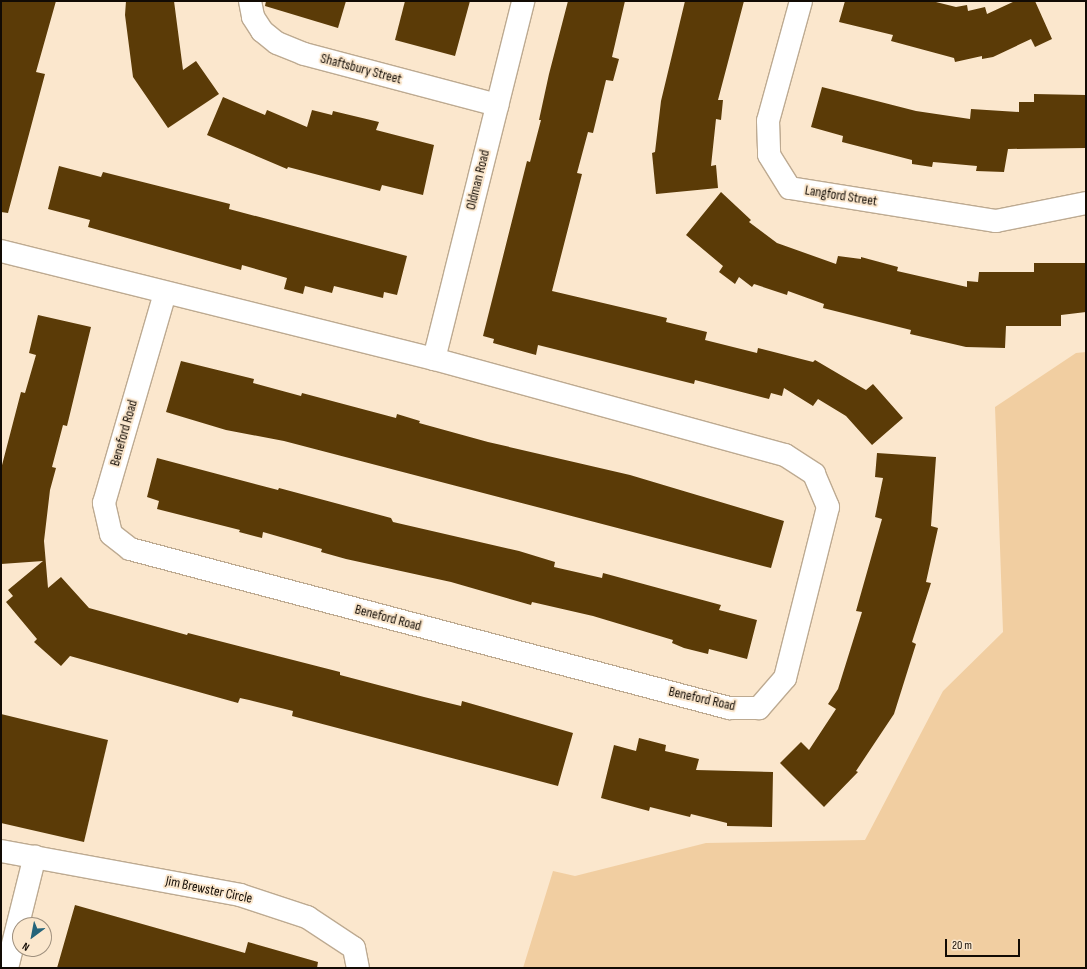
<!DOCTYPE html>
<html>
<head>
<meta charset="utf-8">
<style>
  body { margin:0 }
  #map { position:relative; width:1087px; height:969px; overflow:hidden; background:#fbe7cd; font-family:"Sofia Sans Condensed",sans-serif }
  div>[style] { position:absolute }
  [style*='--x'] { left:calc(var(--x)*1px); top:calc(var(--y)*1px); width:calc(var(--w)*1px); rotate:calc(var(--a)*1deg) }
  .green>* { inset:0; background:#f1cea1 }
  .building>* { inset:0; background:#5b3b07 }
  .roads { filter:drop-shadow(1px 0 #bdaa91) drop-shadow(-1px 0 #bdaa91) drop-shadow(0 1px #bdaa91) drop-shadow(0 -1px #bdaa91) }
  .minor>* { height:22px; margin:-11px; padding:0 11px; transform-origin:11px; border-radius:11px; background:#fff }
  span { translate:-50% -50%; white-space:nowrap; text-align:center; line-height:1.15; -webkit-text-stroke:4px #fbe7cd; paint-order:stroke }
  .street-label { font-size:14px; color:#120b04 }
  .frame { position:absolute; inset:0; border:2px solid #120b04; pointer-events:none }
  .north { position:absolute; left:12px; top:917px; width:40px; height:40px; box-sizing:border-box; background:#fbe7cd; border:1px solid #9e8f7d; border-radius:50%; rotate:212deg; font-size:11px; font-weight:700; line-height:16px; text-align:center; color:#120b04 }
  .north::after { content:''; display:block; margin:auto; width:14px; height:18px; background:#25647a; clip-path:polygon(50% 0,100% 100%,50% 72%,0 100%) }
  .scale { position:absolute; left:945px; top:939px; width:75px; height:18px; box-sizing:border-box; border:2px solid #120b04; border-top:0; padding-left:5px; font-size:12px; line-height:14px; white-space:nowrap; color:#120b04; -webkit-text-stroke:3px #fbe7cd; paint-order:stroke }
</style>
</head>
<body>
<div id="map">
  <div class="green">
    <i style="clip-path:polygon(1086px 352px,1086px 968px,523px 968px,553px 871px,575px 876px,706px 843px,865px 840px,943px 691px,1003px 632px,995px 407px,1076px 353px)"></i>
  </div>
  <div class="building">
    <i style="clip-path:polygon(1px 1px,56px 1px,36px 72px,45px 74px,8px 213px,1px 212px)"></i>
    <i style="clip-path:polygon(126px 1px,174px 1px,183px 70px,196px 61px,219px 94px,168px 128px,133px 77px,125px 15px)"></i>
    <i style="clip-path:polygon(266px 1px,346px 1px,338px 28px,265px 6px)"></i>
    <i style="clip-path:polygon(405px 1px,470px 1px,455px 56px,395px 40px)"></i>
    <i style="clip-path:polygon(568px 1px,625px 1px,612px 57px,619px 59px,613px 81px,606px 80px,593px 133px,588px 132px,577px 173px,582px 174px,552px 291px,667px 318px,666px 322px,707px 332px,705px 340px,757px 353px,758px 348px,813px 362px,815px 360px,866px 390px,873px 384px,903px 418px,872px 445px,846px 416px,818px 399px,813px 406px,784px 388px,782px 396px,771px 393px,769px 399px,695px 380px,694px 384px,538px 345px,536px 355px,493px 343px,494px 339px,483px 336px,527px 161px,530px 162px,541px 120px,539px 120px,549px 74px)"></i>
    <i style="clip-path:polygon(685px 1px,744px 1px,718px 100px,723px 100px,721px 120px,716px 119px,711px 166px,716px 165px,718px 188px,656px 194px,652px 153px,655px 152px,661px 101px)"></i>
    <i style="clip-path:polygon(845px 1px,932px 1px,956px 7px,967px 5px,968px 11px,985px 7px,987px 14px,1015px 1px,1035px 1px,1052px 39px,1035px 47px,1031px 39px,993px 57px,982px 59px,982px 56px,955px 62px,954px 58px,891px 41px,893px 35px,839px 22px)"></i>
    <i style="clip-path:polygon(822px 87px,916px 111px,970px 119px,971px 109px,1019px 112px,1019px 102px,1034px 102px,1034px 94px,1086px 95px,1086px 148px,1008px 149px,1004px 172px,976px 171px,977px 166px,933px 162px,932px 167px,912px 164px,912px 160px,842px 142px,843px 136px,811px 127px)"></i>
    <i style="clip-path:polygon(223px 97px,265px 115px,267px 110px,307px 127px,312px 110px,332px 115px,333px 111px,379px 122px,376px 130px,434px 145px,423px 195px,382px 185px,380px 191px,288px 167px,287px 169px,207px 135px)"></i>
    <i style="clip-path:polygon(59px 166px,101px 177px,103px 172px,230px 204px,229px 209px,407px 256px,397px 295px,384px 292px,383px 298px,334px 286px,332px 293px,305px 286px,303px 294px,284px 289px,287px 278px,242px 265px,241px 270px,88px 227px,90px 220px,48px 209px)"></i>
    <i style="clip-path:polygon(721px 192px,751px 220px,749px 222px,777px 243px,836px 264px,838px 256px,861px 259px,861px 257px,898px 267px,897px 271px,967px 287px,967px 281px,978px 282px,979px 272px,1034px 272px,1034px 263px,1086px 263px,1086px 312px,1061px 315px,1061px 326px,1006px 326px,1005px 348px,966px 347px,910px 334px,911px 330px,823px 308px,824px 304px,788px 291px,787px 295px,754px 284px,752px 287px,739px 277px,735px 284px,719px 272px,723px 266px,686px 235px)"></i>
    <i style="clip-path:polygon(38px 315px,91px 327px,67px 426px,63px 425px,52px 467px,56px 468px,50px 490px,44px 541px,48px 588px,61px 577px,89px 608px,187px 635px,188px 633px,340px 672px,340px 675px,424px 697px,461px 706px,462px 701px,573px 733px,558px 786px,292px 716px,293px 711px,249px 700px,240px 698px,238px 703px,70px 656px,61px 666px,34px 642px,37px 639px,6px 602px,13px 596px,8px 590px,43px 561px,1px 564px,1px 469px,21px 392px,25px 393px,36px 355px,29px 353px)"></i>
    <i style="clip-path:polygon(181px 361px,254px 379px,253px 383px,301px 396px,302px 393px,396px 418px,397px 414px,420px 421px,419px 423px,488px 442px,630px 475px,784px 521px,771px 568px,284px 441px,226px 430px,166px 412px)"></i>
    <i style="clip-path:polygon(877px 453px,936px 457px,931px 526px,938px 528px,926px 582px,931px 583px,912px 642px,916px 644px,894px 714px,856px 771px,858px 772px,824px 807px,780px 763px,801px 742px,809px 750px,836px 709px,828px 704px,838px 689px,862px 612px,856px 611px,882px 519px,875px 517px,883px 478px,875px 477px)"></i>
    <i style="clip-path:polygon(157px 458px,278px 490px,279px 488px,391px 518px,393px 522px,519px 551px,555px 562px,554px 567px,602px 578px,603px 573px,721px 605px,719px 610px,757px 620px,747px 659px,709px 649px,708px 654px,684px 648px,672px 643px,673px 640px,593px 616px,532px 602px,531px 605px,451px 582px,346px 559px,321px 552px,322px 549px,263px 532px,262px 538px,239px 532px,240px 530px,157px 509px,159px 501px,147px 497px)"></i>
    <i style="clip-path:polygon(1px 714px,108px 740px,84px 842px,1px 823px)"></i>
    <i style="clip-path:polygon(639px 738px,666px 745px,665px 751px,699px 759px,696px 770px,773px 772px,772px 827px,727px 826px,727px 823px,691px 814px,690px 817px,650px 807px,649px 811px,601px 798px,614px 745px,636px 751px)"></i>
    <i style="clip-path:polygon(75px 905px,245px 953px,248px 942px,318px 962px,317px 968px,57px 968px)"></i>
  </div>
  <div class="roads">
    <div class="minor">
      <i style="--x:250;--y:1;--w:16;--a:79"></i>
      <i style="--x:253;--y:17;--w:17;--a:57"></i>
      <i style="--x:262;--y:31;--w:19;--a:39"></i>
      <i style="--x:277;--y:43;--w:29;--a:22"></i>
      <i style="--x:304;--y:54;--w:200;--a:14.8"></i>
      <i style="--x:801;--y:1;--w:124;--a:105.4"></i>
      <i style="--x:768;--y:121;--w:34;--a:88"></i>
      <i style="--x:769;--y:155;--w:39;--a:58"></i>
      <i style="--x:790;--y:188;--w:209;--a:9.1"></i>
      <i style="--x:996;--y:221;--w:92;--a:-11.3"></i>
      <i style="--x:1;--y:251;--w:446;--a:14"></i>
      <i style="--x:434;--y:359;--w:364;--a:15.3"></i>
      <i style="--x:785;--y:455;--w:35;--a:33"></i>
      <i style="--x:814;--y:474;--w:36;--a:67"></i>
      <i style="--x:828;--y:507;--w:176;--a:104.1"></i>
      <i style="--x:785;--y:678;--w:40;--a:131"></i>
      <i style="--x:759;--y:708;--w:30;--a:180"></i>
      <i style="--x:729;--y:708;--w:620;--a:-165.13"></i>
      <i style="--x:130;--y:549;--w:24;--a:-142"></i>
      <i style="--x:111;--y:534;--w:32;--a:-103"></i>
      <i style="--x:104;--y:503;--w:219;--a:-73.8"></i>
      <i style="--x:434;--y:359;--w:369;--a:-76"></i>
      <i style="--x:1;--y:851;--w:243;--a:10.4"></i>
      <i style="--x:240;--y:895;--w:71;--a:18.2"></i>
      <i style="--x:307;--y:917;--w:56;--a:33.4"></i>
      <i style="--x:354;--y:948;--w:20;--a:79"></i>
      <i style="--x:7;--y:968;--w:115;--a:-76"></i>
    </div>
  </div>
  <div class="street-label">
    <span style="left:361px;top:69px;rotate:15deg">Shaftsbury Street</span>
    <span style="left:478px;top:180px;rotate:-76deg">Oldman Road</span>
    <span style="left:841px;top:196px;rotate:9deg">Langford Street</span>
    <span style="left:124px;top:433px;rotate:-74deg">Beneford Road</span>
    <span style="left:388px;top:618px;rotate:15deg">Beneford Road</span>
    <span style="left:702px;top:699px;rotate:13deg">Beneford Road</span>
    <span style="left:209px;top:890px;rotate:12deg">Jim Brewster Circle</span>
  </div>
  <div class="frame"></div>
  <div class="north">N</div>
  <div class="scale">20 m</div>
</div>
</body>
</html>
